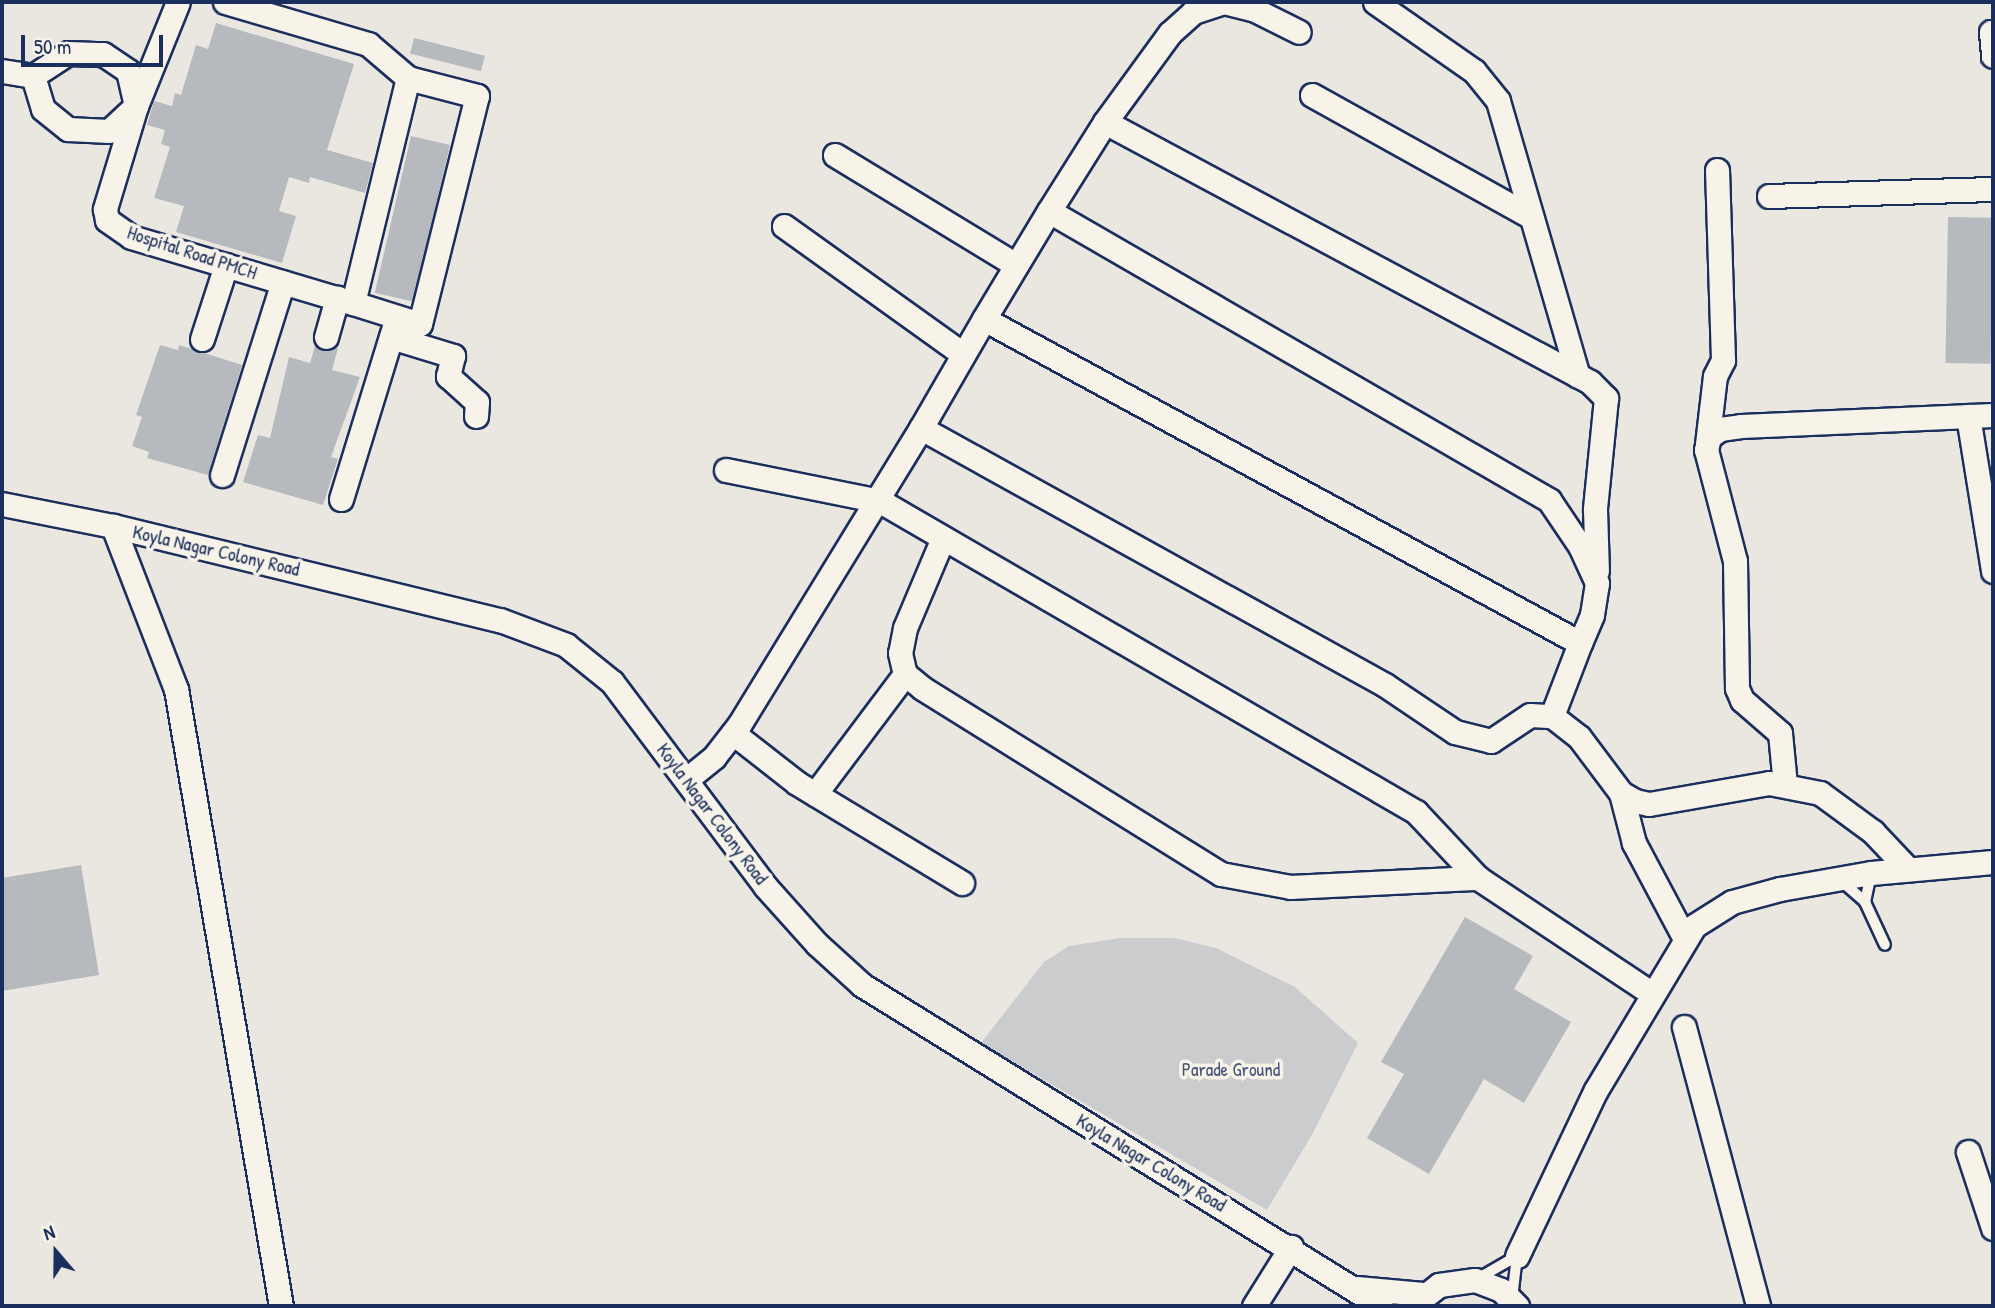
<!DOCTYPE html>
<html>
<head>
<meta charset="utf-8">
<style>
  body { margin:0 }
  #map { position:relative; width:1995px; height:1308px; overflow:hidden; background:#eae7e0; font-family:"Patrick Hand",sans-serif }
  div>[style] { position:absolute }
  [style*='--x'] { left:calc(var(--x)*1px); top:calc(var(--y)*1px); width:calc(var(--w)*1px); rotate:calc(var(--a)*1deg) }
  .green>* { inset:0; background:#cbcccd }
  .building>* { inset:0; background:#b6babf; transform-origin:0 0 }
  .roads { filter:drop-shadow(2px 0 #1b2f5e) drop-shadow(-2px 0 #1b2f5e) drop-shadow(0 2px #1b2f5e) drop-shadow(0 -2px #1b2f5e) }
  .lane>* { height:10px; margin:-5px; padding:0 5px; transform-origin:5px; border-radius:5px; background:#f7f3e8 }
  .street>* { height:23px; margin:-11.5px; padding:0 11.5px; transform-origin:11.5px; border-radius:11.5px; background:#f7f3e8 }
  span { translate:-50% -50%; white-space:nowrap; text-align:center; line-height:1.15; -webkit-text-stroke:7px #f7f3e8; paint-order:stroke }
  .street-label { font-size:19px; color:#1b2f5e }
  .park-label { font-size:19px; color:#47567a }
  .frame { position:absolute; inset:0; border:4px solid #1b2f5e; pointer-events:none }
  .north { position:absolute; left:21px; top:1217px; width:70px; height:70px; -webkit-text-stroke:5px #f7f3e8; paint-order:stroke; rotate:340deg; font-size:19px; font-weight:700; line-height:28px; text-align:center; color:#1b2f5e }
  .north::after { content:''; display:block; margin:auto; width:24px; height:32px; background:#1b2f5e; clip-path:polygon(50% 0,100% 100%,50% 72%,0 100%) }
  .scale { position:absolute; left:21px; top:35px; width:142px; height:32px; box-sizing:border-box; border:4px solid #1b2f5e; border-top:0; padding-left:9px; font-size:21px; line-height:24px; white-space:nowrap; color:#1b2f5e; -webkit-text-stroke:5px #f7f3e8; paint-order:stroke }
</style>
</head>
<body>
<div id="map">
  <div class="green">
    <i style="clip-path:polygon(1120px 938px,1174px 938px,1216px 948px,1295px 987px,1358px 1043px,1313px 1133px,1267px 1210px,981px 1043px,1044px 962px,1069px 946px)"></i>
  </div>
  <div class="building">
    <i style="clip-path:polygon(216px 23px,354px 64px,327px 150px,373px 163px,365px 193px,310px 177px,309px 183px,289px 177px,279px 211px,296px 216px,282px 263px,176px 232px,184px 206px,154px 198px,170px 147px,161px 144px,165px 130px,147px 125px,154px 101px,172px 106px,175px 93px,181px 95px,196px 45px,208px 49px)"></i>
    <i style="left:414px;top:38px;width:73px;height:16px;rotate:14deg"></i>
    <i style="left:411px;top:136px;width:40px;height:161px;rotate:13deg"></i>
    <i style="left:1948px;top:217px;width:45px;height:146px;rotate:1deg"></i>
    <i style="clip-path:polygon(160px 345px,178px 350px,179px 345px,242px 365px,208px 475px,147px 458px,149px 452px,132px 446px,142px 417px,136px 415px)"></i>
    <i style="clip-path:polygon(315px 346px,323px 351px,338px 348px,332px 370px,360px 377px,331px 457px,338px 459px,323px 505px,243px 482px,258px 435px,270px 438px,289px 357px,310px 363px)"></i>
    <i style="clip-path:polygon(81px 865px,99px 975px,2px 991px,2px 878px)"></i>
    <i style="clip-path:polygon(1465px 917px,1533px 956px,1514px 989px,1571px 1022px,1524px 1103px,1484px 1079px,1429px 1174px,1367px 1138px,1404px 1074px,1381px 1062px)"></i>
  </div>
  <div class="roads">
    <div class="lane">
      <i style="--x:1839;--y:879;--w:35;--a:41"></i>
      <i style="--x:1865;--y:902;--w:47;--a:65.1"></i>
      <i style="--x:1865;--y:902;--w:30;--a:-78"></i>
      <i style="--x:1477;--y:1279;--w:46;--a:-29.9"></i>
      <i style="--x:1512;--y:1299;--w:43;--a:-83.4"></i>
    </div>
    <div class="street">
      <i style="--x:178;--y:2;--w:112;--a:112"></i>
      <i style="--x:136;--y:106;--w:108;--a:106.8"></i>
      <i style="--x:105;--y:209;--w:11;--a:80"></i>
      <i style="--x:107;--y:220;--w:29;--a:35"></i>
      <i style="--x:131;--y:237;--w:232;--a:16.6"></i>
      <i style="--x:353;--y:303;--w:232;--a:-76.3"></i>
      <i style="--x:408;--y:78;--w:52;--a:-139.6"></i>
      <i style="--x:368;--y:44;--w:149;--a:-163.6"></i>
      <i style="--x:1375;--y:2;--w:121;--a:34.9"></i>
      <i style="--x:1474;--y:71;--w:38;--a:51"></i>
      <i style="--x:1498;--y:101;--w:286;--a:73.8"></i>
      <i style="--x:1991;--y:32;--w:24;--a:85"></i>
      <i style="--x:2;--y:71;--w:31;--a:9"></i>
      <i style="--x:33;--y:76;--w:34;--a:73"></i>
      <i style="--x:43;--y:109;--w:32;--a:39"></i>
      <i style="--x:68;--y:129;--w:41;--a:2.8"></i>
      <i style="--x:109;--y:131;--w:35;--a:-43"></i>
      <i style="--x:33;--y:76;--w:42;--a:-33.3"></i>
      <i style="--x:68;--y:53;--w:35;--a:2"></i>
      <i style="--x:103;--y:54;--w:30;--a:34"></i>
      <i style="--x:128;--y:71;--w:36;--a:77"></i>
      <i style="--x:1312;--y:95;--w:251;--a:29.1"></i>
      <i style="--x:1105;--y:122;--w:550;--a:28.19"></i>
      <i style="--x:1590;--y:382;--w:23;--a:45"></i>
      <i style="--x:1606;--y:398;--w:112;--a:95.7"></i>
      <i style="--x:1595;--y:509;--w:62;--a:88.2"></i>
      <i style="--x:835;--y:155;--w:212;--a:31.3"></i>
      <i style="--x:1769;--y:196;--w:224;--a:-1.8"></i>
      <i style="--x:1049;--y:211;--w:105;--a:-57.8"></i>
      <i style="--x:1105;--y:122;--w:110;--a:-53.9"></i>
      <i style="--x:1170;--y:33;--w:31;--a:-42"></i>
      <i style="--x:1193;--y:12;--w:33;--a:-18"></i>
      <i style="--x:1224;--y:2;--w:30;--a:14"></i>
      <i style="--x:1253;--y:9;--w:51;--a:26.6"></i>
      <i style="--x:784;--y:226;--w:220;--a:35.6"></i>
      <i style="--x:353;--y:303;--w:70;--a:17.4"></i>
      <i style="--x:420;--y:324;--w:235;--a:-76"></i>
      <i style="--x:477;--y:96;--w:71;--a:-165.4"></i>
      <i style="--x:326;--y:337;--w:41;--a:-74.2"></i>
      <i style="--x:391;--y:337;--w:65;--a:17"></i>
      <i style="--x:453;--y:356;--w:21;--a:104"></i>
      <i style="--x:448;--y:376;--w:39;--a:42"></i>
      <i style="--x:477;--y:402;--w:14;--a:94"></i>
      <i style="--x:202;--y:339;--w:78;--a:-72"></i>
      <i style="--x:1968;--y:416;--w:157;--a:80.8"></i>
      <i style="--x:921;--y:428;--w:126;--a:-60"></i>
      <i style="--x:1707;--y:444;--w:68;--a:-83.3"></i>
      <i style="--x:1715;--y:376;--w:18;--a:-63"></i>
      <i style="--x:1723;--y:360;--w:190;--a:-91.8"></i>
      <i style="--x:726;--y:470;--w:157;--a:11.4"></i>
      <i style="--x:880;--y:501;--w:620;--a:30.12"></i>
      <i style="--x:1416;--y:812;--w:91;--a:46.8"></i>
      <i style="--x:1478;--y:878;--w:208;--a:33.6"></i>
      <i style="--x:222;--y:475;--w:202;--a:-72.5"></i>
      <i style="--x:341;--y:499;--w:190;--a:-72.9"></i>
      <i style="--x:2;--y:504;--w:113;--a:11.2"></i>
      <i style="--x:113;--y:526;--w:398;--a:13.7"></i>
      <i style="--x:500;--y:620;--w:71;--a:20.7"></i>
      <i style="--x:566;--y:645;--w:59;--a:38.8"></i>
      <i style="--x:612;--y:682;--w:255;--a:53.1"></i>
      <i style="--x:765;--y:886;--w:78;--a:48.1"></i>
      <i style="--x:817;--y:944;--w:61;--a:42.3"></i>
      <i style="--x:862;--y:985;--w:610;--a:31.74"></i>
      <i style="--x:113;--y:526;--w:175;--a:68.9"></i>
      <i style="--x:176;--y:689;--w:626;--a:80.34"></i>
      <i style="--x:943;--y:538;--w:98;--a:112.9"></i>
      <i style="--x:905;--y:628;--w:25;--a:101"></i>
      <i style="--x:900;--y:653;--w:22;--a:77"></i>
      <i style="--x:905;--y:674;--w:22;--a:39"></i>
      <i style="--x:922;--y:688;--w:352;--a:31.9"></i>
      <i style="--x:1221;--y:874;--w:71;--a:10.5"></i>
      <i style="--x:1291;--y:887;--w:187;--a:-2.8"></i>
      <i style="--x:1552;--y:716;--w:78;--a:-69"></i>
      <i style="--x:1580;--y:643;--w:678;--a:-151.47"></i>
      <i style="--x:984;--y:319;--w:126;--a:-59"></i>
      <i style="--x:1049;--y:211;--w:578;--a:30.03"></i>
      <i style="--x:1549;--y:500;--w:55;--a:56"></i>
      <i style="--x:1580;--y:546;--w:41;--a:65.3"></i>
      <i style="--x:1597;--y:583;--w:32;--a:99"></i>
      <i style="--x:1592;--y:615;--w:30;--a:113"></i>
      <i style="--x:733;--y:733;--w:81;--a:38"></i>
      <i style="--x:797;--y:783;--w:193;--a:31.2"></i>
      <i style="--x:687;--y:779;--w:35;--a:-39"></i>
      <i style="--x:714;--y:757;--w:41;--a:-52"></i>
      <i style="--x:739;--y:725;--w:348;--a:-58.5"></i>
      <i style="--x:921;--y:428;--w:530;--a:28.98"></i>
      <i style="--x:1385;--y:685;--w:84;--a:33.9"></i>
      <i style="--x:1455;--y:732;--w:37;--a:14"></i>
      <i style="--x:1491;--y:741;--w:47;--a:-33.7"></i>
      <i style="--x:1530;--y:715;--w:22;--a:3"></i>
      <i style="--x:1552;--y:716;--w:34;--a:38"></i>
      <i style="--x:1579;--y:737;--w:70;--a:53.1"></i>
      <i style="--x:1621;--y:793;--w:16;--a:30"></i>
      <i style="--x:1635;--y:801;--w:14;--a:12"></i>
      <i style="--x:1649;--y:804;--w:122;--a:-9.9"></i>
      <i style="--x:1769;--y:783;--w:52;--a:11.1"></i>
      <i style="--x:1820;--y:793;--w:66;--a:36.3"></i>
      <i style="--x:1873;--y:832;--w:51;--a:46.6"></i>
      <i style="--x:1785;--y:785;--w:52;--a:-95.5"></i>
      <i style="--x:1780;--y:733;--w:50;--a:-139"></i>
      <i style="--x:1742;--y:700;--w:13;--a:-113"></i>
      <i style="--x:1737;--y:688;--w:127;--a:-90.9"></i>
      <i style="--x:1735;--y:561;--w:115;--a:-104.6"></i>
      <i style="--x:1706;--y:450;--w:13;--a:-77"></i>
      <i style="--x:1709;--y:437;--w:14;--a:-36"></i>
      <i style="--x:1720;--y:429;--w:21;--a:-8"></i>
      <i style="--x:1741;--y:426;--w:252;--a:-2.5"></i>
      <i style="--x:1621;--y:793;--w:52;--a:75.4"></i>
      <i style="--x:1634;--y:843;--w:109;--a:62"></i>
      <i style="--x:815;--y:794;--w:150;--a:-53.1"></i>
      <i style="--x:1684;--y:1027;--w:289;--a:75.1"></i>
      <i style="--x:1968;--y:1152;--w:80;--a:71.8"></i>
      <i style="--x:1517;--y:1256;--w:184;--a:-64.6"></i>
      <i style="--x:1596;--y:1090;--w:191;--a:-59.1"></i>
      <i style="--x:1694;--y:926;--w:45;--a:-32.3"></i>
      <i style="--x:1732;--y:902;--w:50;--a:-15.2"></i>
      <i style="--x:1780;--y:889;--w:92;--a:-10"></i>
      <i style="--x:1871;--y:873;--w:122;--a:-5.2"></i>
      <i style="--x:1357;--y:1288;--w:66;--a:5.2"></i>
      <i style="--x:1254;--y:1306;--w:70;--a:-57.9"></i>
      <i style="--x:1412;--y:1306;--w:34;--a:-38"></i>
      <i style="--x:1439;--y:1285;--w:36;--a:-8"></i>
      <i style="--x:1475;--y:1280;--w:28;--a:21"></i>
      <i style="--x:1501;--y:1290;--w:23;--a:45"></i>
    </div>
  </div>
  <div class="street-label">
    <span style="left:192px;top:253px;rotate:18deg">Hospital Road PMCH</span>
    <span style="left:216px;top:551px;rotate:13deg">Koyla Nagar Colony Road</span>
    <span style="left:712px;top:814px;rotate:53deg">Koyla Nagar Colony Road</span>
    <span style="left:1151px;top:1163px;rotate:31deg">Koyla Nagar Colony Road</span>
  </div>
  <div class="park-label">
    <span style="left:1231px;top:1070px">Parade Ground</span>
  </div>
  <div class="frame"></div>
  <div class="north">N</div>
  <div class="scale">50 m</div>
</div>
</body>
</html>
